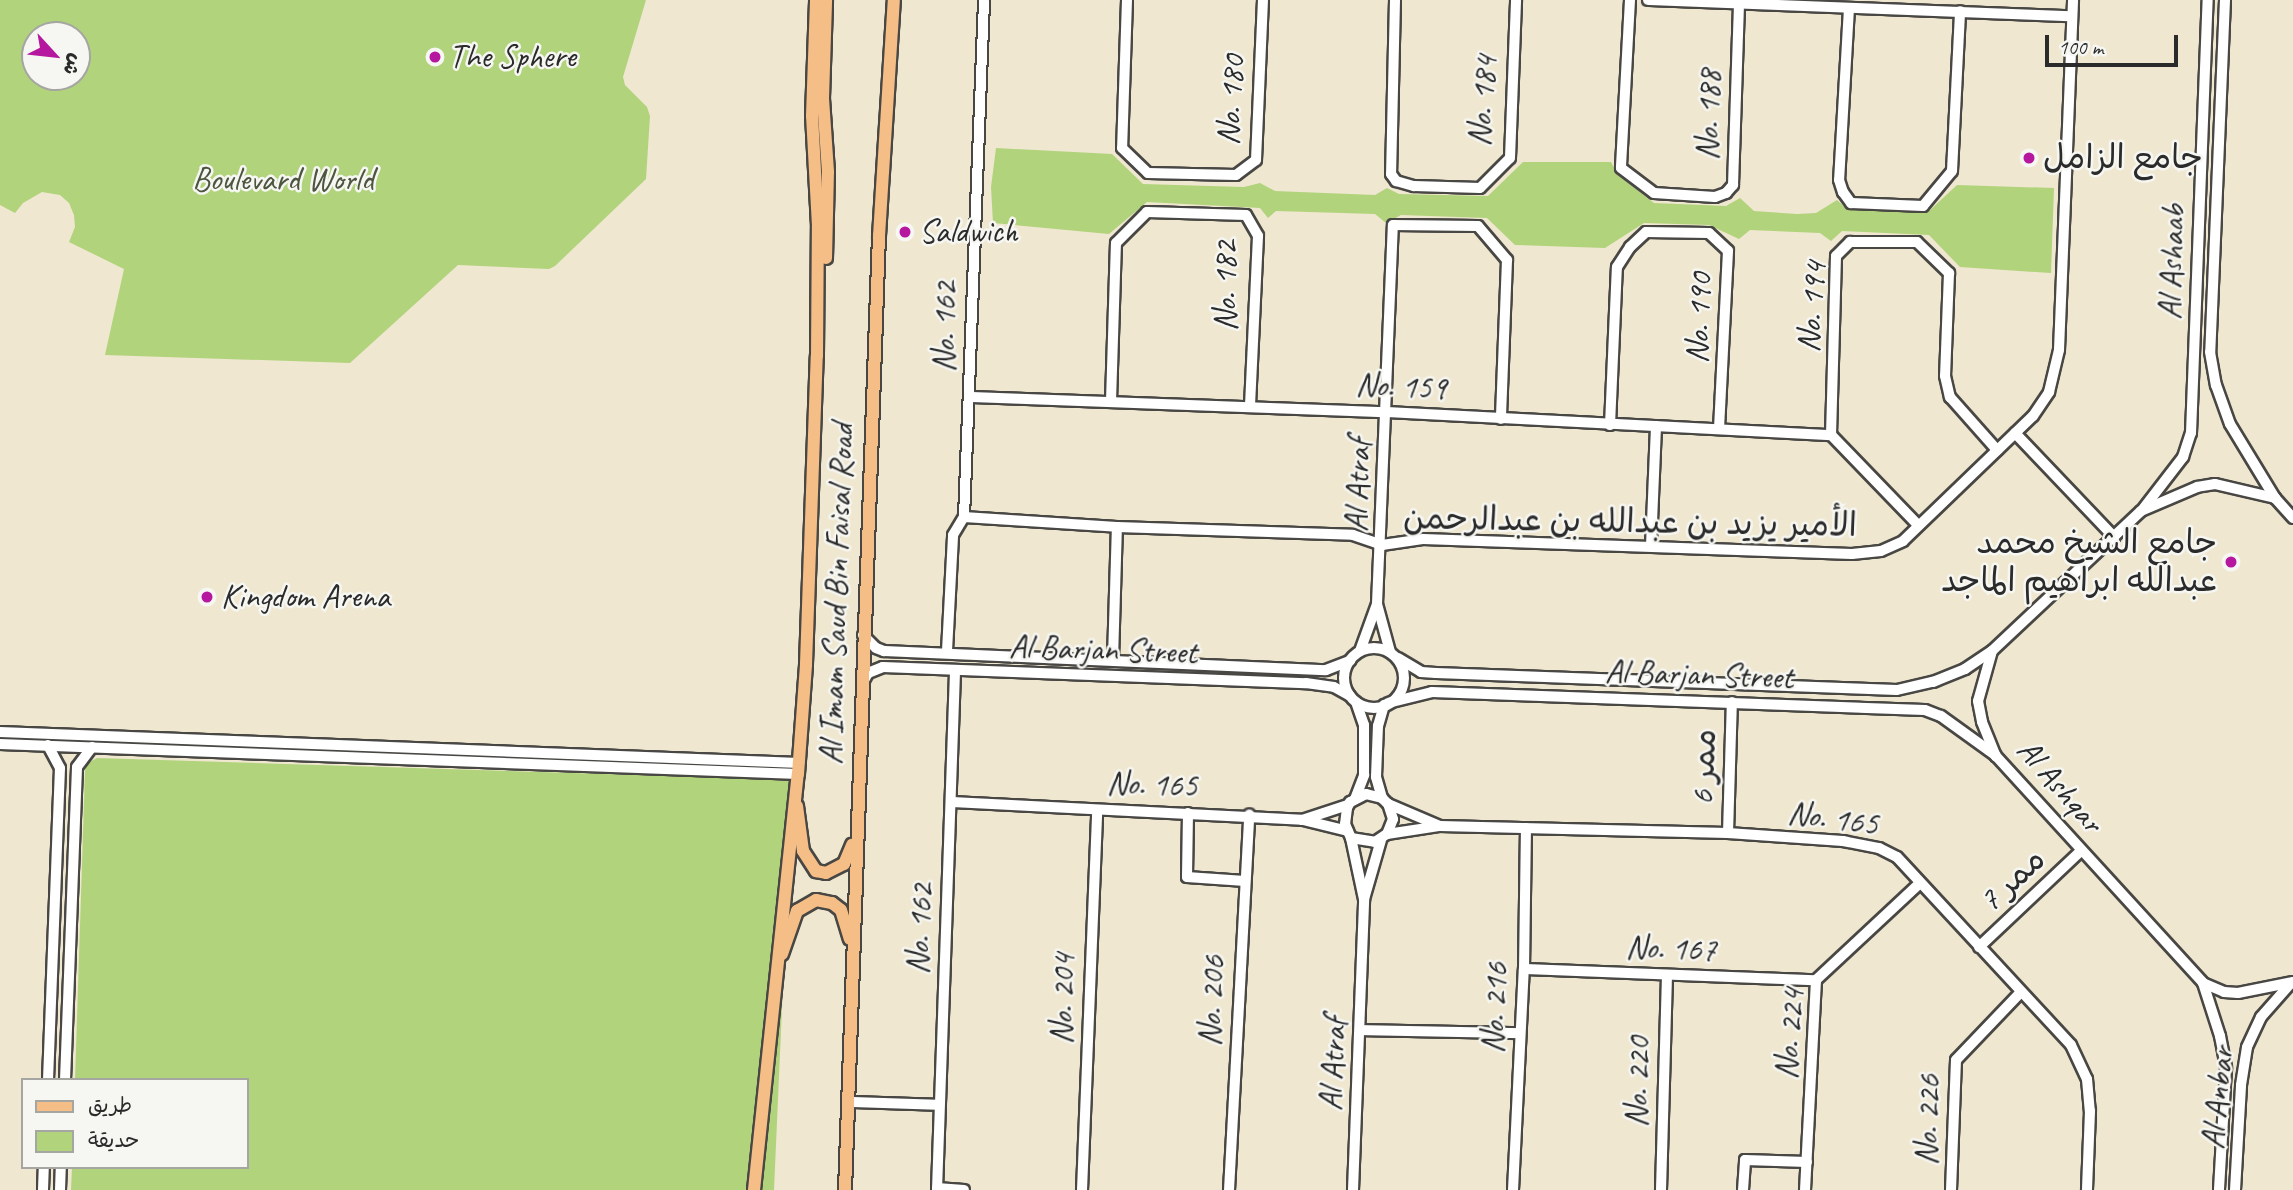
<!DOCTYPE html>
<html>
<head>
<meta charset="utf-8">
<style>
  body { margin:0 }
  #map { position:relative; width:2293px; height:1190px; overflow:hidden; background:#efe7cf; font-family:Caveat,"Playpen Sans Arabic",sans-serif }
  div>[style] { position:absolute }
  [style*='--x'] { left:calc(var(--x)*1px); top:calc(var(--y)*1px); width:calc(var(--w)*1px); rotate:calc(var(--a)*1deg) }
  .green>* { inset:0; background:#b1d37c }
  .roads { filter:drop-shadow(2px 0 #484744) drop-shadow(-2px 0 #484744) drop-shadow(0 2px #484744) drop-shadow(0 -2px #484744) }
  .minor>* { height:10px; margin:-5px; padding:0 5px; transform-origin:5px; border-radius:5px; background:#fff }
  .minor>.ring { margin:-5px; padding:0; box-sizing:content-box; background:none; border:10px solid #fff; border-radius:50% }
  .major>* { height:12px; margin:-6px; padding:0 6px; transform-origin:6px; border-radius:6px; background:#f6be87 }
  .dots>* { width:19px; height:19px; translate:-50% -50%; box-sizing:border-box; border:4px solid #f6f6f2; border-radius:50% }
  span { translate:-50% -50%; white-space:nowrap; text-align:center; line-height:1.15; -webkit-text-stroke:5px #f6f6f2; paint-order:stroke }
  .poi-label { font-size:33px; color:#2b2b2b }
  .left { translate:0 -50%; text-align:left }
  .right { translate:-100% -50%; text-align:right }
  .street-label { font-size:33px; color:#2b2b2b }
  .park-label { font-size:33px; color:#4c553f }
  .legend { position:absolute; left:21px; top:1078px; width:228px; height:91px; box-sizing:border-box; background:#f6f6f2; border:2px solid #a5a5a2; margin:0; padding:9px 12px; list-style:none; font-size:21px; color:#2b2b2b }
  .legend li { display:flex; align-items:center; gap:14px; height:35px }
  .legend b { width:35px; border:2px solid #a5a5a2 }
  .north { position:absolute; left:21px; top:21px; width:70px; height:70px; box-sizing:border-box; background:#f6f6f2; border:2px solid #a5a5a2; border-radius:50%; rotate:117deg; font-size:19px; font-weight:700; line-height:28px; text-align:center; color:#2b2b2b }
  .north::after { content:''; display:block; margin:auto; width:24px; height:32px; background:#b5179e; clip-path:polygon(50% 0,100% 100%,50% 72%,0 100%) }
  .scale { position:absolute; left:2045px; top:35px; width:133px; height:32px; box-sizing:border-box; border:4px solid #2b2b2b; border-top:0; padding-left:9px; font-size:21px; line-height:24px; white-space:nowrap; color:#2b2b2b; -webkit-text-stroke:5px #f6f6f2; paint-order:stroke }
</style>
</head>
<body>
<div id="map">
  <div class="green">
    <i style="clip-path:polygon(evenodd,0 0,646px 0,623px 77px,625px 85px,647px 107px,650px 116px,646px 179px,555px 266px,549px 269px,458px 265px,350px 363px,105px 355px,124px 269px,69px 242px,75px 227px,74px 215px,69px 203px,60px 195px,42px 192px,23px 203px,15px 213px,0 205px,0 0,35px 35px,77px 35px,77px 77px,35px 77px,35px 35px)"></i>
    <i style="clip-path:polygon(996px 148px,1112px 154px,1143px 184px,1244px 187px,1260px 183px,1275px 191px,1375px 195px,1387px 188px,1399px 194px,1488px 196px,1523px 162px,1611px 162px,1618px 175px,1654px 203px,1726px 206px,1740px 198px,1754px 211px,1797px 214px,1816px 213px,1837px 200px,1847px 209px,1928px 212px,1957px 185px,2054px 188px,2051px 273px,1960px 267px,1929px 235px,1842px 231px,1831px 241px,1820px 233px,1750px 230px,1739px 239px,1709px 225px,1644px 223px,1605px 248px,1515px 245px,1487px 218px,1401px 215px,1386px 223px,1375px 214px,1276px 211px,1268px 218px,1260px 208px,1147px 202px,1109px 234px,993px 223px,991px 187px)"></i>
    <i style="clip-path:polygon(97px 758px,792px 780px,774px 1190px,71px 1190px,72px 1167px,247px 1167px,247px 1080px,75px 1080px,85px 771px,86px 764px)"></i>
  </div>
  <div class="roads">
    <div class="minor">
      <i style="--x:1127;--y:0;--w:148;--a:91.9"></i>
      <i style="--x:1122;--y:148;--w:36;--a:44"></i>
      <i style="--x:1148;--y:173;--w:88;--a:1.3"></i>
      <i style="--x:1236;--y:175;--w:25;--a:-37"></i>
      <i style="--x:1256;--y:160;--w:160;--a:-87.5"></i>
      <i style="--x:1395;--y:0;--w:174;--a:91.3"></i>
      <i style="--x:1391;--y:174;--w:9;--a:54"></i>
      <i style="--x:1396;--y:181;--w:19;--a:16"></i>
      <i style="--x:1414;--y:186;--w:66;--a:1.7"></i>
      <i style="--x:1480;--y:188;--w:42;--a:-45"></i>
      <i style="--x:1510;--y:158;--w:158;--a:-87.8"></i>
      <i style="--x:1630;--y:0;--w:168;--a:93.1"></i>
      <i style="--x:1621;--y:168;--w:41;--a:37.1"></i>
      <i style="--x:1654;--y:193;--w:61;--a:3.8"></i>
      <i style="--x:1715;--y:197;--w:12;--a:-20"></i>
      <i style="--x:1726;--y:193;--w:11;--a:-49"></i>
      <i style="--x:1733;--y:185;--w:180;--a:-88.1"></i>
      <i style="--x:1648;--y:0;--w:424;--a:2.2"></i>
      <i style="--x:2225;--y:0;--w:352;--a:92.4"></i>
      <i style="--x:2210;--y:352;--w:34;--a:80"></i>
      <i style="--x:2216;--y:385;--w:41;--a:70.3"></i>
      <i style="--x:2230;--y:424;--w:87;--a:58.7"></i>
      <i style="--x:1849;--y:8;--w:172;--a:93.3"></i>
      <i style="--x:1839;--y:180;--w:13;--a:72"></i>
      <i style="--x:1843;--y:192;--w:14;--a:54"></i>
      <i style="--x:1851;--y:203;--w:72;--a:2.4"></i>
      <i style="--x:1923;--y:206;--w:45;--a:-50.4"></i>
      <i style="--x:1952;--y:171;--w:160;--a:-87.1"></i>
      <i style="--x:970;--y:397;--w:417;--a:2.1"></i>
      <i style="--x:1387;--y:412;--w:445;--a:3"></i>
      <i style="--x:1111;--y:401;--w:158;--a:-88.2"></i>
      <i style="--x:1116;--y:243;--w:44;--a:-45"></i>
      <i style="--x:1147;--y:212;--w:99;--a:1.7"></i>
      <i style="--x:1246;--y:215;--w:24;--a:60"></i>
      <i style="--x:1258;--y:236;--w:171;--a:92.7"></i>
      <i style="--x:1610;--y:425;--w:158;--a:-87.5"></i>
      <i style="--x:1617;--y:267;--w:24;--a:-57"></i>
      <i style="--x:1630;--y:247;--w:22;--a:-43"></i>
      <i style="--x:1646;--y:232;--w:63;--a:0.9"></i>
      <i style="--x:1709;--y:233;--w:26;--a:43"></i>
      <i style="--x:1728;--y:251;--w:178;--a:92.9"></i>
      <i style="--x:2015;--y:433;--w:144;--a:46.4"></i>
      <i style="--x:2143;--y:509;--w:66;--a:-52.4"></i>
      <i style="--x:2183;--y:457;--w:25;--a:-72"></i>
      <i style="--x:2191;--y:433;--w:433;--a:-87.8"></i>
      <i style="--x:964;--y:517;--w:153;--a:3.7"></i>
      <i style="--x:1117;--y:527;--w:236;--a:1.9"></i>
      <i style="--x:1353;--y:535;--w:31;--a:19"></i>
      <i style="--x:1382;--y:545;--w:41;--a:-8.3"></i>
      <i style="--x:1423;--y:539;--w:429;--a:2"></i>
      <i style="--x:1852;--y:554;--w:29;--a:-6"></i>
      <i style="--x:1881;--y:551;--w:24;--a:-24"></i>
      <i style="--x:1903;--y:541;--w:180;--a:-43.9"></i>
      <i style="--x:2033;--y:416;--w:29;--a:-56"></i>
      <i style="--x:2049;--y:392;--w:43;--a:-76.6"></i>
      <i style="--x:2059;--y:350;--w:350;--a:-87.7"></i>
      <i style="--x:2293;--y:518;--w:27;--a:-132"></i>
      <i style="--x:2275;--y:498;--w:62;--a:-166.9"></i>
      <i style="--x:2215;--y:484;--w:18;--a:171"></i>
      <i style="--x:2197;--y:487;--w:61;--a:156.8"></i>
      <i style="--x:2141;--y:511;--w:204;--a:136.8"></i>
      <i style="--x:1992;--y:651;--w:52;--a:105.6"></i>
      <i style="--x:1978;--y:701;--w:21;--a:79"></i>
      <i style="--x:1982;--y:722;--w:37;--a:68"></i>
      <i style="--x:1996;--y:756;--w:307;--a:47.6"></i>
      <i style="--x:2203;--y:983;--w:23;--a:23"></i>
      <i style="--x:2224;--y:992;--w:14;--a:4"></i>
      <i style="--x:2238;--y:993;--w:56;--a:-11.3"></i>
      <i style="--x:1918;--y:525;--w:125;--a:-134"></i>
      <i style="--x:1831;--y:435;--w:179;--a:-88.4"></i>
      <i style="--x:1836;--y:256;--w:20;--a:-45"></i>
      <i style="--x:1850;--y:242;--w:67;--a:0"></i>
      <i style="--x:1917;--y:242;--w:45;--a:44.1"></i>
      <i style="--x:1949;--y:273;--w:103;--a:92.2"></i>
      <i style="--x:1945;--y:376;--w:22;--a:77"></i>
      <i style="--x:1950;--y:397;--w:71;--a:48.4"></i>
      <i style="--x:1651;--y:546;--w:120;--a:-87.6"></i>
      <i style="--x:1377;--y:604;--w:379;--a:-87.6"></i>
      <i style="--x:1393;--y:225;--w:85;--a:0.7"></i>
      <i style="--x:1478;--y:226;--w:45;--a:49.5"></i>
      <i style="--x:1507;--y:260;--w:159;--a:92.2"></i>
      <i style="--x:863;--y:635;--w:18;--a:45"></i>
      <i style="--x:876;--y:648;--w:9;--a:21"></i>
      <i style="--x:884;--y:651;--w:442;--a:2.5"></i>
      <i style="--x:1326;--y:670;--w:26;--a:-21"></i>
      <i class="ring" style="left:1344px;top:648px;width:50px;height:50px"></i>
      <i style="--x:947;--y:651;--w:116;--a:-87"></i>
      <i style="--x:953;--y:535;--w:21;--a:-59"></i>
      <i style="--x:964;--y:517;--w:517;--a:-87.78"></i>
      <i style="--x:1360;--y:651;--w:50;--a:-70.1"></i>
      <i style="--x:1377;--y:604;--w:50;--a:74.8"></i>
      <i style="--x:1398;--y:658;--w:27;--a:31"></i>
      <i style="--x:1421;--y:672;--w:15;--a:4"></i>
      <i style="--x:1436;--y:673;--w:461;--a:2.1"></i>
      <i style="--x:1897;--y:690;--w:37;--a:-13"></i>
      <i style="--x:1933;--y:682;--w:35;--a:-22"></i>
      <i style="--x:1965;--y:669;--w:32;--a:-34"></i>
      <i style="--x:1113;--y:659;--w:132;--a:-88.3"></i>
      <i style="--x:863;--y:682;--w:10;--a:-61"></i>
      <i style="--x:868;--y:673;--w:16;--a:-22"></i>
      <i style="--x:883;--y:667;--w:423;--a:2.2"></i>
      <i style="--x:1306;--y:683;--w:28;--a:8"></i>
      <i style="--x:1334;--y:687;--w:18;--a:29"></i>
      <i style="--x:1388;--y:703;--w:45;--a:-14"></i>
      <i style="--x:1432;--y:692;--w:493;--a:2.1"></i>
      <i style="--x:1925;--y:710;--w:17;--a:21"></i>
      <i style="--x:1941;--y:716;--w:67;--a:35.8"></i>
      <i style="--x:0;--y:732;--w:800;--a:2.22"></i>
      <i style="--x:0;--y:744;--w:799;--a:2.15"></i>
      <i style="--x:1382;--y:798;--w:22;--a:-106"></i>
      <i style="--x:1376;--y:777;--w:51;--a:-87.8"></i>
      <i style="--x:1378;--y:726;--w:22;--a:-74"></i>
      <i style="--x:1355;--y:799;--w:26;--a:-69"></i>
      <i style="--x:1364;--y:775;--w:50;--a:-90"></i>
      <i style="--x:1364;--y:725;--w:24;--a:-109"></i>
      <i style="--x:952;--y:802;--w:350;--a:2.9"></i>
      <i style="--x:1302;--y:820;--w:48;--a:-18.1"></i>
      <i style="--x:1188;--y:813;--w:64;--a:90.9"></i>
      <i style="--x:1187;--y:877;--w:58;--a:3.9"></i>
      <i style="--x:1303;--y:820;--w:46;--a:13.7"></i>
      <i style="--x:1440;--y:826;--w:288;--a:1.4"></i>
      <i style="--x:1728;--y:833;--w:115;--a:4"></i>
      <i style="--x:1843;--y:841;--w:37;--a:11"></i>
      <i style="--x:1879;--y:848;--w:20;--a:27"></i>
      <i style="--x:1897;--y:857;--w:256;--a:47.2"></i>
      <i style="--x:2071;--y:1045;--w:38;--a:65"></i>
      <i style="--x:2087;--y:1079;--w:32;--a:85"></i>
      <i style="--x:2090;--y:1111;--w:79;--a:92.2"></i>
      <i style="--x:1728;--y:833;--w:131;--a:-88.3"></i>
      <i style="--x:1387;--y:834;--w:54;--a:-8.6"></i>
      <i style="--x:1440;--y:826;--w:56;--a:-157.1"></i>
      <i style="--x:1388;--y:804;--w:8;--a:-135"></i>
      <i style="--x:1382;--y:798;--w:16;--a:-166"></i>
      <i style="--x:1366;--y:794;--w:18;--a:153"></i>
      <i style="--x:1350;--y:802;--w:7;--a:117"></i>
      <i style="--x:1347;--y:808;--w:16;--a:97"></i>
      <i style="--x:1345;--y:824;--w:15;--a:67"></i>
      <i style="--x:1351;--y:838;--w:24;--a:9"></i>
      <i style="--x:1375;--y:842;--w:14;--a:-34"></i>
      <i style="--x:1387;--y:834;--w:16;--a:-68"></i>
      <i style="--x:1393;--y:819;--w:16;--a:-108"></i>
      <i style="--x:1351;--y:838;--w:62;--a:78"></i>
      <i style="--x:1364;--y:899;--w:61;--a:-73.9"></i>
      <i style="--x:1979;--y:947;--w:140;--a:-43.3"></i>
      <i style="--x:1524;--y:969;--w:292;--a:2.2"></i>
      <i style="--x:2203;--y:983;--w:56;--a:72.2"></i>
      <i style="--x:2220;--y:1036;--w:33;--a:79"></i>
      <i style="--x:2226;--y:1068;--w:122;--a:93.3"></i>
      <i style="--x:1361;--y:1030;--w:158;--a:1.1"></i>
      <i style="--x:48;--y:1080;--w:312;--a:-87.8"></i>
      <i style="--x:60;--y:768;--w:26;--a:-118"></i>
      <i style="--x:65;--y:1080;--w:313;--a:-87.8"></i>
      <i style="--x:77;--y:767;--w:25;--a:-53"></i>
      <i style="--x:850;--y:1102;--w:89;--a:1.9"></i>
      <i style="--x:937;--y:1188;--w:27;--a:4"></i>
      <i style="--x:43;--y:1190;--w:23;--a:-88"></i>
      <i style="--x:60;--y:1190;--w:23;--a:-88"></i>
      <i style="--x:937;--y:1190;--w:519;--a:-88.01"></i>
      <i style="--x:1082;--y:1190;--w:380;--a:-87.7"></i>
      <i style="--x:1229;--y:1190;--w:376;--a:-86.9"></i>
      <i style="--x:1353;--y:1190;--w:291;--a:-87.8"></i>
      <i style="--x:1513;--y:1190;--w:221;--a:-87.2"></i>
      <i style="--x:1524;--y:969;--w:141;--a:-89.2"></i>
      <i style="--x:1661;--y:1190;--w:214;--a:-88.4"></i>
      <i style="--x:1743;--y:1190;--w:30;--a:-86"></i>
      <i style="--x:1745;--y:1160;--w:62;--a:1.8"></i>
      <i style="--x:1805;--y:1190;--w:210;--a:-87"></i>
      <i style="--x:1816;--y:980;--w:142;--a:-43"></i>
      <i style="--x:1951;--y:1190;--w:130;--a:-87.8"></i>
      <i style="--x:1956;--y:1060;--w:93;--a:-46.3"></i>
      <i style="--x:2235;--y:1190;--w:105;--a:-86.7"></i>
      <i style="--x:2241;--y:1085;--w:38;--a:-81"></i>
      <i style="--x:2247;--y:1047;--w:33;--a:-65"></i>
      <i style="--x:2261;--y:1017;--w:45;--a:-48.6"></i>
    </div>
    <div class="major">
      <i style="--x:826;--y:258;--w:86;--a:-88.7"></i>
      <i style="--x:828;--y:172;--w:74;--a:-93.9"></i>
      <i style="--x:823;--y:98;--w:98;--a:-88.2"></i>
      <i style="--x:797;--y:806;--w:45;--a:82.4"></i>
      <i style="--x:803;--y:851;--w:24;--a:57"></i>
      <i style="--x:816;--y:871;--w:10;--a:11"></i>
      <i style="--x:826;--y:873;--w:20;--a:-27"></i>
      <i style="--x:844;--y:864;--w:21;--a:-67"></i>
      <i style="--x:782;--y:954;--w:46;--a:-70.8"></i>
      <i style="--x:797;--y:911;--w:22;--a:-30"></i>
      <i style="--x:816;--y:900;--w:16;--a:11"></i>
      <i style="--x:832;--y:903;--w:11;--a:38"></i>
      <i style="--x:841;--y:910;--w:30;--a:73"></i>
      <i style="--x:754;--y:1190;--w:418;--a:-84"></i>
      <i style="--x:798;--y:774;--w:110;--a:-85.8"></i>
      <i style="--x:806;--y:664;--w:308;--a:-88"></i>
      <i style="--x:817;--y:356;--w:130;--a:-89.6"></i>
      <i style="--x:818;--y:226;--w:110;--a:-93.1"></i>
      <i style="--x:812;--y:116;--w:116;--a:-88"></i>
      <i style="--x:845;--y:1190;--w:955;--a:-87.96"></i>
      <i style="--x:879;--y:236;--w:236;--a:-86.4"></i>
    </div>
  </div>
  <div class="dots">
    <i style="left:435px;top:57px;background:#b5179e"></i>
    <i style="left:2029px;top:158px;background:#b5179e"></i>
    <i style="left:905px;top:232px;background:#b5179e"></i>
    <i style="left:2231px;top:562px;background:#b5179e"></i>
    <i style="left:207px;top:597px;background:#b5179e"></i>
  </div>
  <div class="poi-label">
    <span class="left" style="left:449px;top:57px">The Sphere</span>
    <span class="left" style="left:2043px;top:158px">جامع الزامل</span>
    <span class="left" style="left:919px;top:232px">Saldwich</span>
    <span class="right" style="left:2217px;top:562px">جامع الشيخ محمد<br>عبدالله ابراهيم الماجد</span>
    <span class="left" style="left:221px;top:597px">Kingdom Arena</span>
  </div>
  <div class="street-label">
    <span style="left:1231px;top:100px;rotate:-86deg">No. 180</span>
    <span style="left:1483px;top:101px;rotate:-85deg">No. 184</span>
    <span style="left:1709px;top:115px;rotate:-88deg">No. 188</span>
    <span style="left:2172px;top:262px;rotate:-88deg">Al Ashaab</span>
    <span style="left:1226px;top:286px;rotate:-90deg">No. 182</span>
    <span style="left:1812px;top:307px;rotate:-85deg">No. 194</span>
    <span style="left:1699px;top:318px;rotate:-87deg">No. 190</span>
    <span style="left:945px;top:327px;rotate:-89deg">No. 162</span>
    <span style="left:1401px;top:387px;rotate:3deg">No. 159</span>
    <span style="left:1358px;top:485px;rotate:-88deg">Al Atraf</span>
    <span style="left:1630px;top:522px;rotate:1deg">الأمير يزيد بن عبدالله بن عبدالرحمن</span>
    <span style="left:837px;top:594px;rotate:-88deg">Al Imam Saud Bin Faisal Road</span>
    <span style="left:1103px;top:650px;rotate:2deg">Al Barjan Street</span>
    <span style="left:1699px;top:675px;rotate:2deg">Al Barjan Street</span>
    <span style="left:1704px;top:767px;rotate:-88deg">ممر 6</span>
    <span style="left:1152px;top:785px;rotate:2deg">No. 165</span>
    <span style="left:2060px;top:786px;rotate:49deg">Al Ashqar</span>
    <span style="left:1833px;top:819px;rotate:8deg">No. 165</span>
    <span style="left:2012px;top:880px;rotate:-43deg">ممر 7</span>
    <span style="left:920px;top:929px;rotate:-87deg">No. 162</span>
    <span style="left:1671px;top:949px;rotate:2deg">No. 167</span>
    <span style="left:1063px;top:999px;rotate:-88deg">No. 204</span>
    <span style="left:1212px;top:1001px;rotate:-87deg">No. 206</span>
    <span style="left:1495px;top:1008px;rotate:-87deg">No. 216</span>
    <span style="left:1790px;top:1034px;rotate:-85deg">No. 224</span>
    <span style="left:1333px;top:1064px;rotate:-87deg">Al Atraf</span>
    <span style="left:1638px;top:1082px;rotate:-88deg">No. 220</span>
    <span style="left:2218px;top:1098px;rotate:-84deg">Al Anbar</span>
    <span style="left:1928px;top:1120px;rotate:-88deg">No. 226</span>
  </div>
  <div class="park-label">
    <span style="left:283px;top:180px">Boulevard World</span>
  </div>
  <ul class="legend">
  <li><b style="height:9px;background:#f6be87"></b>طريق</li>
  <li><b style="height:19px;background:#b1d37c"></b>حديقة</li>
  </ul>
  <div class="north">ش</div>
  <div class="scale">100 m</div>
</div>
</body>
</html>
